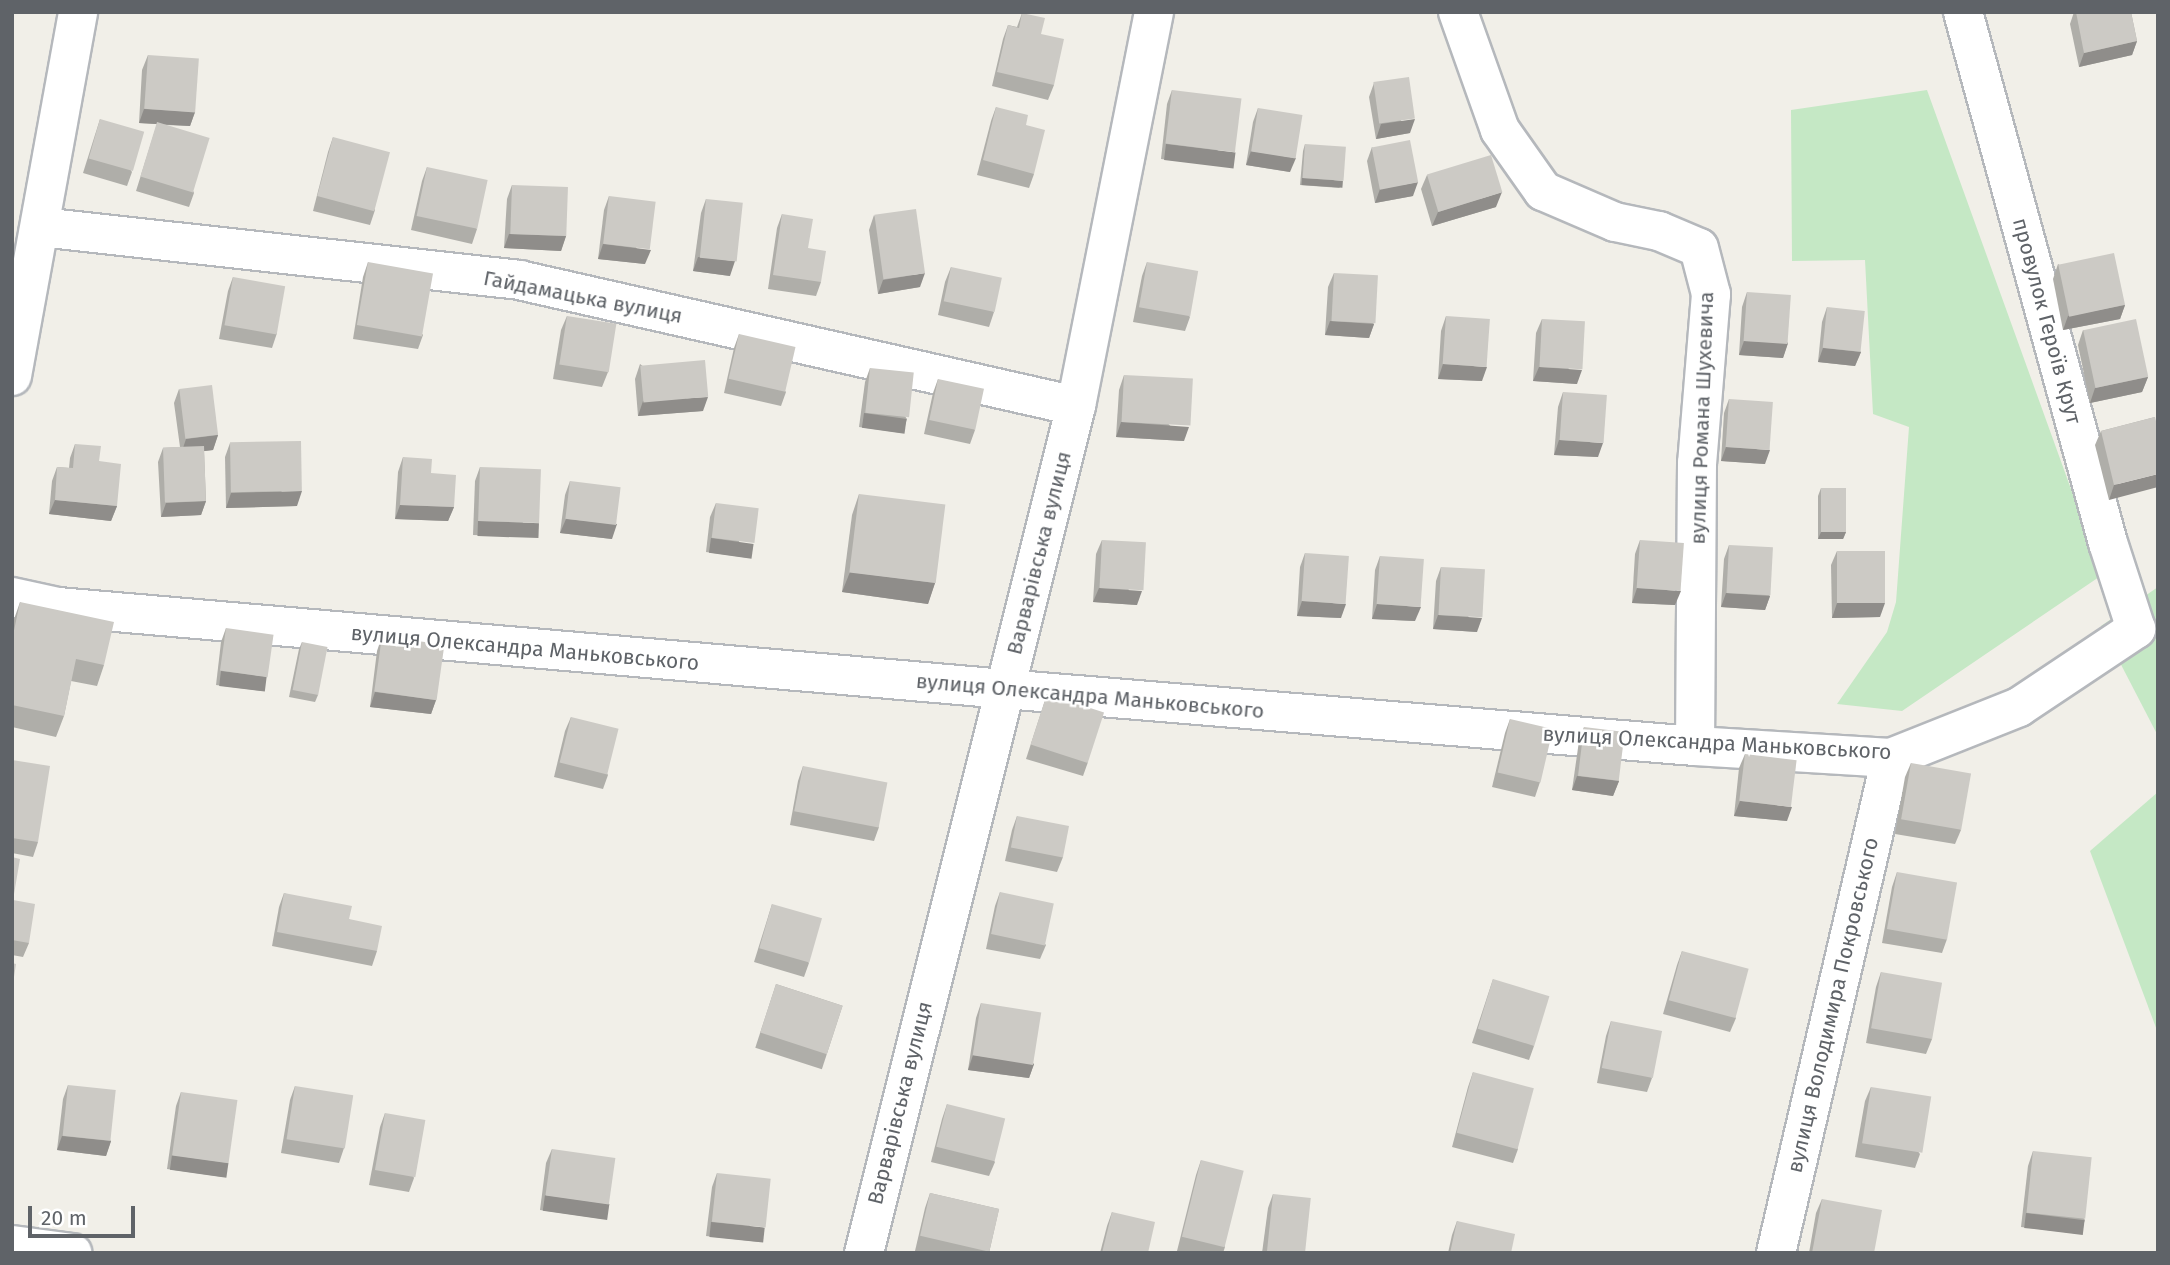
<!DOCTYPE html>
<html>
<head>
<meta charset="utf-8">
<style>
  body { margin:0 }
  #map { position:relative; width:2170px; height:1265px; overflow:hidden; background:#f1efe8; font-family:"Fira Sans",sans-serif }
  div>[style] { position:absolute }
  [style*='--x'] { left:calc(var(--x)*1px); top:calc(var(--y)*1px); width:calc(var(--w)*1px); rotate:calc(var(--a)*1deg) }
  .green>* { inset:0; background:#c5e8c5 }
  .roads { filter:drop-shadow(2px 0 #b5b8bc) drop-shadow(-2px 0 #b5b8bc) drop-shadow(0 2px #b5b8bc) drop-shadow(0 -2px #b5b8bc) }
  .minor>* { height:38px; margin:-19px; padding:0 19px; transform-origin:19px; border-radius:19px; background:#fff }
  .wall>* { inset:0; background:#afaea9; transform-origin:0 0 }
  .shaded-wall>* { inset:0; background:#8f8d8a; transform-origin:0 0 }
  .building>* { inset:0; background:#cccac5; transform-origin:0 0 }
  span { translate:-50% -50%; white-space:nowrap; text-align:center; line-height:1.15; -webkit-text-stroke:5px #fff; paint-order:stroke }
  .street-label { font-size:21px; color:#5f6368 }
  .frame { position:absolute; inset:0; border:14px solid #5f6368; pointer-events:none }
  .scale { position:absolute; left:28px; top:1206px; width:107px; height:32px; box-sizing:border-box; border:4px solid #5f6368; border-top:0; padding-left:9px; font-size:21px; line-height:24px; white-space:nowrap; color:#5f6368; -webkit-text-stroke:5px #fff; paint-order:stroke }
</style>
</head>
<body>
<div id="map">
  <div class="green">
    <i style="clip-path:polygon(1927px 90px,2102px 575px,1902px 711px,1837px 704px,1887px 632px,1896px 602px,1909px 427px,1873px 414px,1865px 260px,1792px 261px,1791px 110px)"></i>
    <i style="clip-path:polygon(2158px 587px,2158px 736px,2101px 626px)"></i>
    <i style="clip-path:polygon(2158px 792px,2158px 1033px,2090px 851px)"></i>
  </div>
  <div class="roads">
    <div class="minor">
      <i style="--x:1458;--y:12;--w:125;--a:70.4"></i>
      <i style="--x:1500;--y:130;--w:75;--a:54.8"></i>
      <i style="--x:1543;--y:191;--w:78;--a:23.3"></i>
      <i style="--x:1615;--y:222;--w:45;--a:11.6"></i>
      <i style="--x:1659;--y:231;--w:43;--a:23"></i>
      <i style="--x:1699;--y:248;--w:48;--a:75.4"></i>
      <i style="--x:1711;--y:294;--w:170;--a:94.7"></i>
      <i style="--x:1697;--y:463;--w:283;--a:90.4"></i>
      <i style="--x:40;--y:227;--w:482;--a:6.3"></i>
      <i style="--x:519;--y:280;--w:571;--a:12.75"></i>
      <i style="--x:12;--y:376;--w:370;--a:-79.7"></i>
      <i style="--x:12;--y:597;--w:47;--a:12.3"></i>
      <i style="--x:58;--y:607;--w:950;--a:4.95"></i>
      <i style="--x:1004;--y:689;--w:693;--a:4.72"></i>
      <i style="--x:1695;--y:746;--w:196;--a:3.5"></i>
      <i style="--x:1891;--y:758;--w:138;--a:-21.7"></i>
      <i style="--x:2019;--y:707;--w:141;--a:-33.7"></i>
      <i style="--x:2136;--y:629;--w:90;--a:-108"></i>
      <i style="--x:2108;--y:543;--w:550;--a:-105.27"></i>
      <i style="--x:12;--y:1245;--w:61;--a:7.6"></i>
      <i style="--x:864;--y:1253;--w:873;--a:-75.95"></i>
      <i style="--x:1076;--y:406;--w:402;--a:-78.8"></i>
      <i style="--x:1776;--y:1253;--w:508;--a:-76.92"></i>
    </div>
  </div>
  <div class="wall">
    <i style="clip-path:polygon(2074px 12px,2131px 12px,2137px 41px,2132px 55px,2079px 67px,2070px 24px)"></i>
    <i style="clip-path:polygon(1022px 13px,1054px 85px,1048px 100px,992px 86px,1003px 39px,1008px 25px,1017px 27px)"></i>
    <i style="clip-path:polygon(148px 55px,195px 112px,190px 126px,166px 125px,194px 193px,189px 207px,136px 191px,157px 124px,139px 123px,142px 70px)"></i>
    <i style="clip-path:polygon(1374px 83px,1410px 133px,1376px 139px,1369px 97px)"></i>
    <i style="clip-path:polygon(1172px 90px,1230px 167px,1161px 159px,1167px 104px)"></i>
    <i style="clip-path:polygon(996px 107px,1026px 125px,1034px 174px,1029px 188px,977px 175px,991px 121px)"></i>
    <i style="clip-path:polygon(1258px 108px,1290px 172px,1246px 165px,1253px 122px)"></i>
    <i style="clip-path:polygon(100px 119px,132px 172px,127px 186px,83px 173px)"></i>
    <i style="clip-path:polygon(333px 137px,375px 210px,370px 225px,313px 211px,328px 152px)"></i>
    <i style="clip-path:polygon(1305px 144px,1340px 188px,1300px 185px,1303px 151px)"></i>
    <i style="clip-path:polygon(1372px 147px,1413px 196px,1375px 203px,1367px 161px)"></i>
    <i style="clip-path:polygon(427px 167px,477px 229px,472px 244px,411px 230px,422px 181px)"></i>
    <i style="clip-path:polygon(1427px 175px,1496px 207px,1432px 226px,1421px 189px)"></i>
    <i style="clip-path:polygon(512px 185px,566px 236px,561px 251px,504px 248px,507px 199px)"></i>
    <i style="clip-path:polygon(609px 196px,645px 264px,598px 259px,604px 210px)"></i>
    <i style="clip-path:polygon(706px 199px,730px 276px,693px 271px,701px 213px)"></i>
    <i style="clip-path:polygon(782px 214px,808px 248px,821px 282px,816px 296px,768px 289px,777px 228px)"></i>
    <i style="clip-path:polygon(874px 215px,920px 287px,878px 294px,869px 230px)"></i>
    <i style="clip-path:polygon(368px 262px,423px 335px,418px 349px,353px 339px,363px 277px)"></i>
    <i style="clip-path:polygon(1147px 262px,1190px 317px,1185px 331px,1133px 322px,1142px 276px)"></i>
    <i style="clip-path:polygon(2058px 264px,2125px 305px,2120px 319px,2063px 330px,2053px 279px)"></i>
    <i style="clip-path:polygon(951px 267px,994px 312px,989px 327px,938px 315px,945px 282px)"></i>
    <i style="clip-path:polygon(1334px 273px,1374px 324px,1369px 338px,1325px 335px,1328px 287px)"></i>
    <i style="clip-path:polygon(233px 277px,277px 333px,272px 348px,219px 339px,228px 291px)"></i>
    <i style="clip-path:polygon(1747px 292px,1788px 343px,1783px 358px,1739px 355px,1742px 307px)"></i>
    <i style="clip-path:polygon(1827px 307px,1861px 352px,1855px 366px,1818px 362px,1822px 322px)"></i>
    <i style="clip-path:polygon(567px 316px,608px 372px,602px 387px,553px 379px,561px 330px)"></i>
    <i style="clip-path:polygon(1446px 316px,1482px 381px,1438px 379px,1441px 331px)"></i>
    <i style="clip-path:polygon(1542px 319px,1577px 384px,1533px 381px,1536px 333px)"></i>
    <i style="clip-path:polygon(2083px 330px,2148px 377px,2142px 392px,2090px 403px,2078px 345px)"></i>
    <i style="clip-path:polygon(739px 334px,786px 392px,781px 406px,724px 393px,734px 348px)"></i>
    <i style="clip-path:polygon(640px 364px,703px 411px,638px 416px,635px 379px)"></i>
    <i style="clip-path:polygon(870px 368px,907px 419px,902px 433px,859px 427px,865px 382px)"></i>
    <i style="clip-path:polygon(1124px 375px,1184px 441px,1116px 437px,1119px 390px)"></i>
    <i style="clip-path:polygon(938px 379px,975px 430px,970px 444px,924px 434px,933px 393px)"></i>
    <i style="clip-path:polygon(179px 389px,218px 435px,213px 450px,204px 451px,206px 501px,201px 515px,161px 517px,158px 462px,163px 448px,180px 447px,174px 403px)"></i>
    <i style="clip-path:polygon(1563px 392px,1598px 457px,1554px 455px,1558px 407px)"></i>
    <i style="clip-path:polygon(1729px 399px,1765px 464px,1721px 461px,1724px 413px)"></i>
    <i style="clip-path:polygon(2155px 417px,2109px 500px,2095px 445px,2101px 431px)"></i>
    <i style="clip-path:polygon(230px 443px,297px 506px,226px 508px,225px 457px)"></i>
    <i style="clip-path:polygon(75px 444px,99px 461px,117px 506px,111px 521px,49px 514px,52px 481px,57px 467px,69px 468px,70px 458px)"></i>
    <i style="clip-path:polygon(403px 457px,431px 473px,454px 507px,448px 521px,395px 519px,398px 472px)"></i>
    <i style="clip-path:polygon(480px 467px,534px 537px,473px 535px,475px 481px)"></i>
    <i style="clip-path:polygon(570px 481px,612px 539px,560px 533px,565px 495px)"></i>
    <i style="clip-path:polygon(1821px 488px,1846px 532px,1843px 539px,1818px 539px,1818px 496px)"></i>
    <i style="clip-path:polygon(859px 494px,935px 583px,928px 604px,842px 592px,852px 515px)"></i>
    <i style="clip-path:polygon(716px 503px,749px 558px,706px 552px,710px 517px)"></i>
    <i style="clip-path:polygon(1102px 540px,1137px 605px,1093px 602px,1096px 554px)"></i>
    <i style="clip-path:polygon(1640px 540px,1675px 605px,1632px 603px,1635px 554px)"></i>
    <i style="clip-path:polygon(1729px 545px,1770px 596px,1765px 610px,1721px 607px,1724px 559px)"></i>
    <i style="clip-path:polygon(1837px 551px,1880px 617px,1832px 618px,1831px 565px)"></i>
    <i style="clip-path:polygon(1305px 553px,1341px 618px,1297px 616px,1300px 567px)"></i>
    <i style="clip-path:polygon(1380px 556px,1415px 621px,1372px 619px,1375px 570px)"></i>
    <i style="clip-path:polygon(1441px 567px,1477px 632px,1433px 629px,1436px 581px)"></i>
    <i style="clip-path:polygon(20px 602px,104px 665px,97px 686px,71px 681px,64px 716px,56px 737px,12px 727px,12px 625px)"></i>
    <i style="clip-path:polygon(226px 628px,262px 691px,216px 685px,221px 642px)"></i>
    <i style="clip-path:polygon(382px 636px,436px 700px,431px 714px,370px 707px,377px 651px)"></i>
    <i style="clip-path:polygon(302px 642px,318px 695px,315px 702px,289px 697px,299px 649px)"></i>
    <i style="clip-path:polygon(1047px 694px,1088px 762px,1083px 776px,1026px 759px)"></i>
    <i style="clip-path:polygon(571px 717px,608px 775px,603px 789px,554px 777px,565px 731px)"></i>
    <i style="clip-path:polygon(1510px 719px,1540px 782px,1535px 797px,1492px 787px,1505px 733px)"></i>
    <i style="clip-path:polygon(1584px 727px,1619px 781px,1613px 796px,1572px 790px,1579px 741px)"></i>
    <i style="clip-path:polygon(1745px 754px,1787px 821px,1734px 816px,1739px 768px)"></i>
    <i style="clip-path:polygon(12px 760px,38px 842px,33px 857px,12px 853px)"></i>
    <i style="clip-path:polygon(1911px 763px,1961px 830px,1955px 844px,1895px 834px,1905px 777px)"></i>
    <i style="clip-path:polygon(803px 766px,879px 827px,874px 841px,790px 825px,798px 781px)"></i>
    <i style="clip-path:polygon(1017px 816px,1063px 857px,1057px 872px,1005px 861px,1012px 830px)"></i>
    <i style="clip-path:polygon(12px 857px,13px 900px,29px 943px,23px 957px,12px 955px)"></i>
    <i style="clip-path:polygon(1897px 872px,1947px 939px,1942px 953px,1882px 943px,1892px 887px)"></i>
    <i style="clip-path:polygon(1000px 892px,1046px 945px,1040px 959px,986px 949px,995px 906px)"></i>
    <i style="clip-path:polygon(284px 893px,349px 919px,377px 951px,372px 966px,272px 946px,279px 907px)"></i>
    <i style="clip-path:polygon(772px 904px,809px 963px,804px 977px,754px 962px)"></i>
    <i style="clip-path:polygon(1682px 951px,1736px 1018px,1730px 1032px,1663px 1014px,1677px 965px)"></i>
    <i style="clip-path:polygon(1881px 972px,1932px 1039px,1926px 1054px,1866px 1043px,1876px 987px)"></i>
    <i style="clip-path:polygon(1493px 979px,1534px 1046px,1529px 1060px,1472px 1043px)"></i>
    <i style="left:776px;top:984px;width:70px;height:67px;rotate:18deg"></i>
    <i style="clip-path:polygon(981px 1003px,1034px 1064px,1029px 1078px,968px 1070px,976px 1018px)"></i>
    <i style="clip-path:polygon(1611px 1021px,1652px 1078px,1647px 1092px,1597px 1083px,1606px 1036px)"></i>
    <i style="clip-path:polygon(1473px 1072px,1518px 1149px,1513px 1163px,1452px 1147px,1468px 1087px)"></i>
    <i style="clip-path:polygon(68px 1085px,111px 1141px,106px 1156px,57px 1150px,63px 1099px)"></i>
    <i style="clip-path:polygon(295px 1086px,344px 1148px,339px 1163px,281px 1153px,290px 1100px)"></i>
    <i style="clip-path:polygon(1871px 1087px,1920px 1154px,1915px 1168px,1855px 1157px,1865px 1101px)"></i>
    <i style="clip-path:polygon(181px 1092px,228px 1163px,223px 1177px,167px 1169px,176px 1106px)"></i>
    <i style="clip-path:polygon(947px 1104px,995px 1162px,989px 1176px,931px 1162px,942px 1119px)"></i>
    <i style="clip-path:polygon(385px 1113px,414px 1178px,409px 1192px,369px 1185px,380px 1127px)"></i>
    <i style="clip-path:polygon(552px 1149px,609px 1204px,603px 1219px,540px 1210px,546px 1163px)"></i>
    <i style="clip-path:polygon(2033px 1151px,2085px 1220px,2080px 1234px,2021px 1227px,2028px 1166px)"></i>
    <i style="clip-path:polygon(1201px 1160px,1225px 1247px,1223px 1253px,1184px 1253px,1177px 1251px,1196px 1175px)"></i>
    <i style="clip-path:polygon(717px 1173px,760px 1242px,706px 1236px,712px 1187px)"></i>
    <i style="clip-path:polygon(930px 1193px,999px 1209px,989px 1253px,924px 1253px,915px 1251px,925px 1208px)"></i>
    <i style="clip-path:polygon(1273px 1194px,1305px 1253px,1262px 1253px,1268px 1208px)"></i>
    <i style="clip-path:polygon(1822px 1199px,1874px 1253px,1809px 1253px,1816px 1213px)"></i>
    <i style="clip-path:polygon(1112px 1212px,1148px 1253px,1100px 1253px,1107px 1226px)"></i>
    <i style="clip-path:polygon(1457px 1221px,1511px 1253px,1448px 1253px,1452px 1235px)"></i>
  </div>
  <div class="shaded-wall">
    <i style="clip-path:polygon(2137px 41px,2132px 55px,2079px 67px,2084px 53px)"></i>
    <i style="clip-path:polygon(144px 109px,195px 112px,190px 126px,139px 123px)"></i>
    <i style="clip-path:polygon(1415px 119px,1410px 133px,1376px 139px,1381px 124px)"></i>
    <i style="left:1166px;top:144px;width:70px;height:16px;rotate:7deg"></i>
    <i style="clip-path:polygon(1251px 151px,1296px 158px,1290px 172px,1246px 165px)"></i>
    <i style="left:1302px;top:178px;width:41px;height:7px;rotate:4deg"></i>
    <i style="clip-path:polygon(1418px 182px,1413px 196px,1375px 203px,1380px 189px)"></i>
    <i style="clip-path:polygon(1502px 192px,1496px 207px,1432px 226px,1438px 212px)"></i>
    <i style="clip-path:polygon(509px 234px,566px 236px,561px 251px,504px 248px)"></i>
    <i style="clip-path:polygon(603px 244px,651px 250px,645px 264px,598px 259px)"></i>
    <i style="clip-path:polygon(698px 257px,735px 261px,730px 276px,693px 271px)"></i>
    <i style="clip-path:polygon(925px 273px,920px 287px,878px 294px,883px 280px)"></i>
    <i style="clip-path:polygon(2125px 305px,2120px 319px,2063px 330px,2068px 316px)"></i>
    <i style="clip-path:polygon(1330px 321px,1374px 324px,1369px 338px,1325px 335px)"></i>
    <i style="clip-path:polygon(1744px 341px,1788px 343px,1783px 358px,1739px 355px)"></i>
    <i style="clip-path:polygon(1823px 348px,1861px 352px,1855px 366px,1818px 362px)"></i>
    <i style="clip-path:polygon(1443px 364px,1487px 367px,1482px 381px,1438px 379px)"></i>
    <i style="clip-path:polygon(1539px 367px,1582px 370px,1577px 384px,1533px 381px)"></i>
    <i style="clip-path:polygon(2148px 377px,2142px 392px,2090px 403px,2095px 388px)"></i>
    <i style="clip-path:polygon(708px 397px,703px 411px,638px 416px,643px 401px)"></i>
    <i style="left:864px;top:413px;width:43px;height:15px;rotate:8deg"></i>
    <i style="clip-path:polygon(1121px 422px,1189px 427px,1184px 441px,1116px 437px)"></i>
    <i style="clip-path:polygon(218px 435px,213px 450px,181px 454px,186px 439px)"></i>
    <i style="clip-path:polygon(1559px 440px,1603px 443px,1598px 457px,1554px 455px)"></i>
    <i style="clip-path:polygon(1726px 447px,1770px 450px,1765px 464px,1721px 461px)"></i>
    <i style="clip-path:polygon(2158px 474px,2158px 487px,2109px 500px,2114px 485px)"></i>
    <i style="clip-path:polygon(302px 491px,297px 506px,226px 508px,231px 493px)"></i>
    <i style="clip-path:polygon(55px 500px,117px 506px,111px 521px,49px 514px)"></i>
    <i style="clip-path:polygon(206px 501px,201px 515px,161px 517px,166px 503px)"></i>
    <i style="clip-path:polygon(400px 505px,454px 507px,448px 521px,395px 519px)"></i>
    <i style="clip-path:polygon(566px 519px,617px 524px,612px 539px,560px 533px)"></i>
    <i style="left:478px;top:521px;width:61px;height:15px;rotate:2deg"></i>
    <i style="clip-path:polygon(1821px 532px,1846px 532px,1843px 539px,1818px 539px)"></i>
    <i style="left:711px;top:538px;width:43px;height:15px;rotate:8deg"></i>
    <i style="clip-path:polygon(850px 572px,935px 583px,928px 604px,842px 592px)"></i>
    <i style="clip-path:polygon(1099px 588px,1142px 591px,1137px 605px,1093px 602px)"></i>
    <i style="clip-path:polygon(1637px 588px,1681px 591px,1675px 605px,1632px 603px)"></i>
    <i style="clip-path:polygon(1726px 593px,1770px 596px,1765px 610px,1721px 607px)"></i>
    <i style="clip-path:polygon(1302px 601px,1346px 604px,1341px 618px,1297px 616px)"></i>
    <i style="clip-path:polygon(1837px 603px,1885px 603px,1880px 617px,1832px 618px)"></i>
    <i style="clip-path:polygon(1377px 604px,1421px 607px,1415px 621px,1372px 619px)"></i>
    <i style="clip-path:polygon(1438px 615px,1482px 618px,1477px 632px,1433px 629px)"></i>
    <i style="left:221px;top:671px;width:46px;height:15px;rotate:7deg"></i>
    <i style="clip-path:polygon(375px 692px,436px 700px,431px 714px,370px 707px)"></i>
    <i style="clip-path:polygon(1577px 776px,1619px 781px,1613px 796px,1572px 790px)"></i>
    <i style="clip-path:polygon(1740px 801px,1792px 807px,1787px 821px,1734px 816px)"></i>
    <i style="clip-path:polygon(973px 1055px,1034px 1064px,1029px 1078px,968px 1070px)"></i>
    <i style="clip-path:polygon(62px 1136px,111px 1141px,106px 1156px,57px 1150px)"></i>
    <i style="left:172px;top:1155px;width:57px;height:15px;rotate:8deg"></i>
    <i style="left:545px;top:1195px;width:65px;height:16px;rotate:8deg"></i>
    <i style="left:2026px;top:1213px;width:59px;height:15px;rotate:7deg"></i>
    <i style="left:711px;top:1222px;width:54px;height:15px;rotate:6deg"></i>
  </div>
  <div class="building">
    <i style="clip-path:polygon(2076px 12px,2131px 12px,2137px 41px,2084px 53px)"></i>
    <i style="clip-path:polygon(1022px 13px,1045px 18px,1041px 34px,1064px 39px,1054px 85px,997px 72px,1008px 25px,1019px 28px)"></i>
    <i style="left:148px;top:55px;width:51px;height:54px;rotate:4deg"></i>
    <i style="left:1409px;top:77px;width:42px;height:36px;rotate:82deg"></i>
    <i style="left:1172px;top:90px;width:70px;height:54px;rotate:7deg"></i>
    <i style="clip-path:polygon(996px 107px,1028px 115px,1026px 125px,1045px 130px,1034px 174px,983px 160px)"></i>
    <i style="left:1258px;top:108px;width:45px;height:44px;rotate:9deg"></i>
    <i style="left:100px;top:119px;width:46px;height:41px;rotate:16deg"></i>
    <i style="left:157px;top:122px;width:55px;height:57px;rotate:17deg"></i>
    <i style="left:333px;top:137px;width:59px;height:61px;rotate:15deg"></i>
    <i style="left:1410px;top:140px;width:43px;height:39px;rotate:79deg"></i>
    <i style="left:1305px;top:144px;width:41px;height:34px;rotate:4deg"></i>
    <i style="left:1491px;top:155px;width:39px;height:67px;rotate:73deg"></i>
    <i style="left:427px;top:167px;width:62px;height:50px;rotate:12deg"></i>
    <i style="left:512px;top:185px;width:56px;height:49px;rotate:2deg"></i>
    <i style="left:609px;top:196px;width:47px;height:48px;rotate:7deg"></i>
    <i style="left:706px;top:199px;width:37px;height:59px;rotate:6deg"></i>
    <i style="left:916px;top:209px;width:65px;height:42px;rotate:82deg"></i>
    <i style="clip-path:polygon(782px 214px,813px 219px,808px 248px,826px 251px,821px 282px,773px 275px)"></i>
    <i style="left:2114px;top:253px;width:53px;height:57px;rotate:78deg"></i>
    <i style="left:368px;top:262px;width:66px;height:64px;rotate:10deg"></i>
    <i style="left:1147px;top:262px;width:52px;height:46px;rotate:10deg"></i>
    <i style="left:951px;top:267px;width:52px;height:35px;rotate:12deg"></i>
    <i style="left:1334px;top:273px;width:44px;height:48px;rotate:3deg"></i>
    <i style="left:233px;top:277px;width:53px;height:49px;rotate:10deg"></i>
    <i style="left:1747px;top:292px;width:44px;height:49px;rotate:4deg"></i>
    <i style="left:1827px;top:307px;width:38px;height:41px;rotate:6deg"></i>
    <i style="left:567px;top:316px;width:50px;height:49px;rotate:9deg"></i>
    <i style="left:1446px;top:316px;width:44px;height:48px;rotate:4deg"></i>
    <i style="left:1542px;top:319px;width:43px;height:48px;rotate:3deg"></i>
    <i style="left:2136px;top:319px;width:59px;height:54px;rotate:78deg"></i>
    <i style="left:739px;top:334px;width:58px;height:46px;rotate:13deg"></i>
    <i style="left:705px;top:360px;width:37px;height:65px;rotate:85deg"></i>
    <i style="left:870px;top:368px;width:44px;height:45px;rotate:6deg"></i>
    <i style="left:1124px;top:375px;width:69px;height:47px;rotate:3deg"></i>
    <i style="left:938px;top:379px;width:47px;height:42px;rotate:12deg"></i>
    <i style="left:212px;top:385px;width:50px;height:33px;rotate:83deg"></i>
    <i style="left:1563px;top:392px;width:44px;height:48px;rotate:4deg"></i>
    <i style="left:1729px;top:399px;width:44px;height:48px;rotate:4deg"></i>
    <i style="clip-path:polygon(2155px 417px,2158px 429px,2158px 474px,2114px 485px,2101px 431px)"></i>
    <i style="left:301px;top:441px;width:50px;height:71px;rotate:89deg"></i>
    <i style="clip-path:polygon(75px 444px,101px 446px,99px 461px,121px 464px,117px 506px,55px 500px,57px 467px,73px 468px)"></i>
    <i style="left:204px;top:446px;width:55px;height:41px;rotate:88deg"></i>
    <i style="clip-path:polygon(403px 457px,432px 459px,431px 473px,456px 475px,454px 507px,400px 505px)"></i>
    <i style="left:480px;top:467px;width:61px;height:54px;rotate:2deg"></i>
    <i style="left:570px;top:481px;width:51px;height:38px;rotate:7deg"></i>
    <i style="left:1821px;top:488px;width:25px;height:44px"></i>
    <i style="left:859px;top:494px;width:87px;height:79px;rotate:7deg"></i>
    <i style="left:716px;top:503px;width:43px;height:35px;rotate:7deg"></i>
    <i style="left:1102px;top:540px;width:44px;height:48px;rotate:3deg"></i>
    <i style="left:1640px;top:540px;width:44px;height:48px;rotate:4deg"></i>
    <i style="left:1729px;top:545px;width:44px;height:48px;rotate:3deg"></i>
    <i style="left:1837px;top:551px;width:48px;height:52px"></i>
    <i style="left:1305px;top:553px;width:44px;height:48px;rotate:4deg"></i>
    <i style="left:1380px;top:556px;width:44px;height:48px;rotate:4deg"></i>
    <i style="left:1441px;top:567px;width:44px;height:48px;rotate:3deg"></i>
    <i style="clip-path:polygon(20px 602px,114px 622px,104px 665px,76px 659px,64px 716px,12px 705px,12px 640px)"></i>
    <i style="left:226px;top:628px;width:48px;height:43px;rotate:8deg"></i>
    <i style="left:382px;top:636px;width:63px;height:56px;rotate:8deg"></i>
    <i style="left:302px;top:642px;width:26px;height:49px;rotate:11deg"></i>
    <i style="left:1047px;top:694px;width:60px;height:53px;rotate:18deg"></i>
    <i style="left:571px;top:717px;width:49px;height:47px;rotate:14deg"></i>
    <i style="left:1510px;top:719px;width:44px;height:55px;rotate:13deg"></i>
    <i style="left:1584px;top:727px;width:41px;height:49px;rotate:7deg"></i>
    <i style="left:1745px;top:754px;width:52px;height:47px;rotate:7deg"></i>
    <i style="clip-path:polygon(12px 760px,50px 766px,38px 842px,12px 838px)"></i>
    <i style="left:1911px;top:763px;width:61px;height:57px;rotate:10deg"></i>
    <i style="left:803px;top:766px;width:86px;height:46px;rotate:11deg"></i>
    <i style="left:1017px;top:816px;width:53px;height:32px;rotate:11deg"></i>
    <i style="clip-path:polygon(12px 857px,20px 859px,13px 900px,35px 904px,29px 943px,12px 940px)"></i>
    <i style="left:1897px;top:872px;width:61px;height:58px;rotate:10deg"></i>
    <i style="left:1000px;top:892px;width:55px;height:43px;rotate:12deg"></i>
    <i style="clip-path:polygon(284px 893px,352px 906px,349px 919px,382px 926px,377px 951px,277px 932px)"></i>
    <i style="left:772px;top:904px;width:52px;height:46px;rotate:16deg"></i>
    <i style="left:1682px;top:951px;width:69px;height:51px;rotate:15deg"></i>
    <i style="clip-path:polygon(12px 963px,16px 964px,12px 990px)"></i>
    <i style="left:1881px;top:972px;width:62px;height:57px;rotate:10deg"></i>
    <i style="left:1493px;top:979px;width:59px;height:52px;rotate:17deg"></i>
    <i style="left:776px;top:984px;width:70px;height:51px;rotate:18deg"></i>
    <i style="left:981px;top:1003px;width:61px;height:53px;rotate:9deg"></i>
    <i style="left:1611px;top:1021px;width:52px;height:48px;rotate:11deg"></i>
    <i style="left:1473px;top:1072px;width:63px;height:63px;rotate:15deg"></i>
    <i style="left:68px;top:1085px;width:48px;height:51px;rotate:6deg"></i>
    <i style="left:295px;top:1086px;width:59px;height:54px;rotate:9deg"></i>
    <i style="left:1871px;top:1087px;width:61px;height:57px;rotate:9deg"></i>
    <i style="left:181px;top:1092px;width:57px;height:64px;rotate:8deg"></i>
    <i style="left:947px;top:1104px;width:60px;height:44px;rotate:14deg"></i>
    <i style="left:385px;top:1113px;width:41px;height:58px;rotate:10deg"></i>
    <i style="left:552px;top:1149px;width:64px;height:47px;rotate:8deg"></i>
    <i style="left:2033px;top:1151px;width:59px;height:62px;rotate:6deg"></i>
    <i style="left:1201px;top:1160px;width:44px;height:79px;rotate:14deg"></i>
    <i style="left:717px;top:1173px;width:54px;height:49px;rotate:6deg"></i>
    <i style="left:930px;top:1193px;width:71px;height:44px;rotate:13deg"></i>
    <i style="left:1273px;top:1194px;width:38px;height:59px;rotate:6deg"></i>
    <i style="clip-path:polygon(1822px 1199px,1882px 1210px,1874px 1253px,1812px 1253px)"></i>
    <i style="clip-path:polygon(1112px 1212px,1155px 1222px,1148px 1253px,1102px 1253px)"></i>
    <i style="clip-path:polygon(1457px 1221px,1515px 1234px,1511px 1253px,1450px 1253px)"></i>
  </div>
  <div class="street-label">
    <span style="left:583px;top:297px;rotate:11deg">Гайдамацька вулиця</span>
    <span style="left:2047px;top:321px;rotate:75deg">провулок Героїв Крут</span>
    <span style="left:1702px;top:418px;rotate:-88deg">вулиця Романа Шухевича</span>
    <span style="left:1039px;top:553px;rotate:-76deg">Варварівська вулиця</span>
    <span style="left:525px;top:648px;rotate:5deg">вулиця Олександра Маньковського</span>
    <span style="left:1090px;top:696px;rotate:5deg">вулиця Олександра Маньковського</span>
    <span style="left:1717px;top:743px;rotate:3deg">вулиця Олександра Маньковського</span>
    <span style="left:1833px;top:1005px;rotate:-77deg">вулиця Володимира Покровського</span>
    <span style="left:900px;top:1103px;rotate:-76deg">Варварівська вулиця</span>
  </div>
  <div class="frame"></div>
  <div class="scale">20 m</div>
</div>
</body>
</html>
